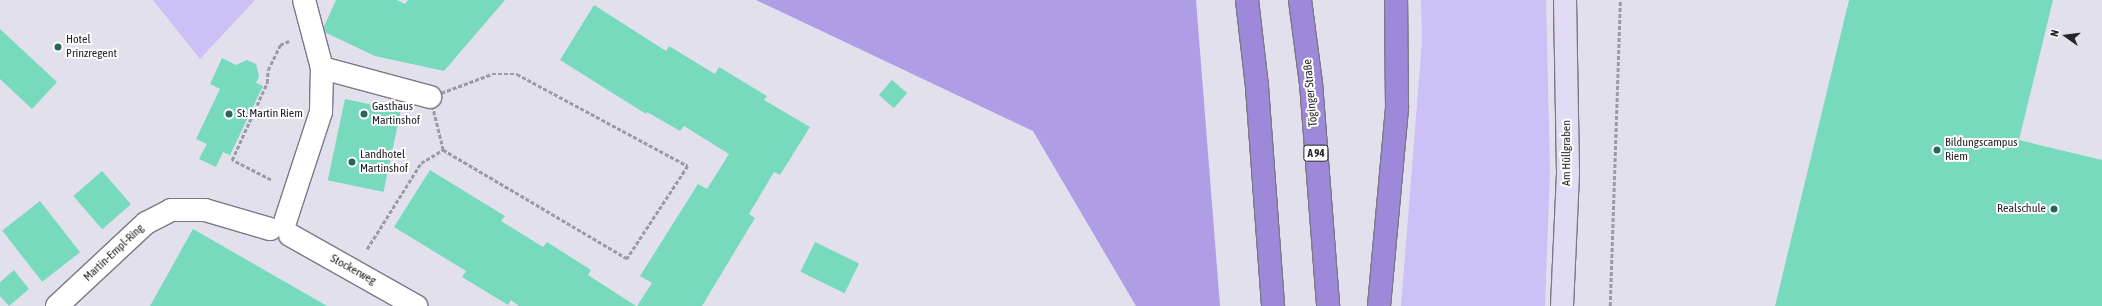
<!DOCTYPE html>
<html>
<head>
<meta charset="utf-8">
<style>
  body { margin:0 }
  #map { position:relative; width:2102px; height:306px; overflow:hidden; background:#e3e0ee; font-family:"Asap Condensed",sans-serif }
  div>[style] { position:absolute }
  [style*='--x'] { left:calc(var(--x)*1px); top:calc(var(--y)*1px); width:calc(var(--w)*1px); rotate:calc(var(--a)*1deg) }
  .green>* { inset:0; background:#cdc0f6 }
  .forest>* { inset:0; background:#af9de5 }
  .building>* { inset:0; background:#78dabc; transform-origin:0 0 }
  .path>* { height:2.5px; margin-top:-1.25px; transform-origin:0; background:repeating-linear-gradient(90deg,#9c9aa5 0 4px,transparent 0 6px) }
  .roads { filter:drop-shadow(1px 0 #7b7886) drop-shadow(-1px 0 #7b7886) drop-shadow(0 1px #7b7886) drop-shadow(0 -1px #7b7886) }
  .minor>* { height:22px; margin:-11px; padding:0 11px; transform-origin:11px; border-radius:11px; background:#fff }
  .secondary>* { height:22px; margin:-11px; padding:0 11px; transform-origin:11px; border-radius:11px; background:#e2dbf4 }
  .motorway>* { height:22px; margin:-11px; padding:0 11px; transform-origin:11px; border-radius:11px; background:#9e88da }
  .dots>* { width:11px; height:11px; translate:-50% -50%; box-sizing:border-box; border:2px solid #fff; border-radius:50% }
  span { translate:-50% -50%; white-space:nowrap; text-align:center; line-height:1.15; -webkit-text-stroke:4px #fff; paint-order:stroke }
  .shield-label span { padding:1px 3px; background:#fff; border:1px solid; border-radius:3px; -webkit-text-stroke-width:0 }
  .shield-label { font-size:11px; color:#252429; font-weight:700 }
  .poi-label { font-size:12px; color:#252429 }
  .left { translate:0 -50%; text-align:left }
  .right { translate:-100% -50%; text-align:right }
  .street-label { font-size:12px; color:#252429 }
  .north { position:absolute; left:2046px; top:16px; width:40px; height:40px; -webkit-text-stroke:3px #fff; paint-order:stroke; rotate:284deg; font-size:11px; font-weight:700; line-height:16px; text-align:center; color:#252429 }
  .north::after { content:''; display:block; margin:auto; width:14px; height:18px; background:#252429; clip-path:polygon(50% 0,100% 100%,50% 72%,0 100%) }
</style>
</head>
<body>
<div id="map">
  <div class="green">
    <i style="clip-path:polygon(153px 0,255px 0,200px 59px)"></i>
    <i style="clip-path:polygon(1421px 0,1546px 0,1550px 170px,1545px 306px,1401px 306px,1422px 41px)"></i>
  </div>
  <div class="forest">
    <i style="clip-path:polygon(756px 0,1196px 0,1220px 306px,1136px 306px,1033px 131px)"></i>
  </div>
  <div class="building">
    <i style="clip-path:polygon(336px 0,397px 0,405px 4px,408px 0,505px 0,444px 71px,375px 56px,322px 31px)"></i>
    <i style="clip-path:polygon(1849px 0,2053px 0,2019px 140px,2102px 160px,2102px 306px,1775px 306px)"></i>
    <i style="clip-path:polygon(594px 5px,666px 51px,669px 46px,715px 74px,719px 67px,767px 96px,764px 100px,810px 127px,780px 175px,774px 172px,749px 214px,755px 218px,702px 306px,637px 306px,652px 283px,640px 276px,698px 184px,707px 189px,729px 154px,684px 126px,680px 131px,647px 112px,646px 114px,560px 60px)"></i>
    <i style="clip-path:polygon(0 29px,57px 82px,32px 109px,0 79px)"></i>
    <i style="clip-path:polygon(222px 58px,236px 65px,247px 60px,256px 64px,259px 76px,256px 83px,263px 86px,230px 155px,223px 152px,216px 167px,199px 159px,207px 144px,196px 139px,220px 89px,210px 84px)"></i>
    <i style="left:892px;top:80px;width:20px;height:20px;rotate:41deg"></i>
    <i style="left:345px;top:99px;width:57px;height:83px;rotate:12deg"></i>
    <i style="clip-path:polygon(430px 170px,505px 216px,501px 221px,543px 247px,547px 242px,591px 270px,588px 275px,636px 306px,519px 306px,511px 300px,508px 305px,462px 277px,466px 271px,394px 227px)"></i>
    <i style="left:102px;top:171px;width:44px;height:38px;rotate:49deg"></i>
    <i style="left:40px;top:201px;width:65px;height:48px;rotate:52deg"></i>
    <i style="clip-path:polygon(193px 229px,315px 299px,327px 306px,150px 306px)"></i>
    <i style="left:815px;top:242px;width:49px;height:33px;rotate:26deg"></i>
    <i style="clip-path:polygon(14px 270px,29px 289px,9px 306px,0 296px,0 282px)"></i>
  </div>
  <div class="path">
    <i style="--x:492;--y:74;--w:25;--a:0"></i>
    <i style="--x:517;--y:74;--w:194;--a:28.3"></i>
    <i style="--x:688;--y:166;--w:111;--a:123.3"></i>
    <i style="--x:627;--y:259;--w:214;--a:-149.4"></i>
    <i style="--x:443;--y:150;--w:55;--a:-103.8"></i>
    <i style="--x:430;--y:97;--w:66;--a:-20.4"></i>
    <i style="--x:271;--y:180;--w:44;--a:-152.9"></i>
    <i style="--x:232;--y:160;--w:85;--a:-65.6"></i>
    <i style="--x:267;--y:83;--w:13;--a:-86"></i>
    <i style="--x:268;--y:70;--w:28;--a:-64"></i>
    <i style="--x:280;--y:45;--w:10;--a:-24"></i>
    <i style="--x:367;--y:249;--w:102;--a:-57.9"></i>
    <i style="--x:421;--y:163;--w:26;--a:-31"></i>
    <i style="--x:1610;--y:306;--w:306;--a:-88.1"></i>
  </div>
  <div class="roads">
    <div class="minor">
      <i style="--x:322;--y:68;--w:112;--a:15"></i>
      <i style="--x:285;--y:222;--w:116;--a:-71.9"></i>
      <i style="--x:321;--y:112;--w:44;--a:-88.7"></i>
      <i style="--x:322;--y:68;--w:70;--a:-104.8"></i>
      <i style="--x:290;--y:235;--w:145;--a:29.4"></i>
      <i style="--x:57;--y:306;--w:122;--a:-43"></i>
      <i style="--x:146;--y:223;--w:28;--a:-27"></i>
      <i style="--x:171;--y:210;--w:34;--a:0"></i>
      <i style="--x:205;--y:210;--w:68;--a:16.3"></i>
    </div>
    <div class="secondary">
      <i style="--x:1562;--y:306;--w:134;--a:-87.4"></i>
      <i style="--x:1568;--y:172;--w:172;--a:-91"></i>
    </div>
    <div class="motorway">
      <i style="--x:1247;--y:0;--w:88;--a:83.4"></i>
      <i style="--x:1257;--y:87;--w:220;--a:85.8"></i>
      <i style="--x:1300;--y:0;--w:84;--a:82.5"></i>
      <i style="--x:1311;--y:83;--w:224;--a:85.6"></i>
      <i style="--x:1379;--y:306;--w:200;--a:-84.8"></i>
      <i style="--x:1397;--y:107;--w:107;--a:-90.5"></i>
    </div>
  </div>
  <div class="dots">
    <i style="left:58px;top:47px;background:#276756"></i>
    <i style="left:229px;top:114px;background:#276756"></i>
    <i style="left:364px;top:114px;background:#276756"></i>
    <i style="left:1937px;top:150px;background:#276756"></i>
    <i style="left:352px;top:162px;background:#276756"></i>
    <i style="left:2054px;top:209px;background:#276756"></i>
  </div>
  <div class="shield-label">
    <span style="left:1316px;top:153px">A 94</span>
  </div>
  <div class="poi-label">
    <span class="left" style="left:66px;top:47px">Hotel<br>Prinzregent</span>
    <span class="left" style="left:372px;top:114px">Gasthaus<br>Martinshof</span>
    <span class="left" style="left:237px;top:114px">St. Martin Riem</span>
    <span class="left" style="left:1945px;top:150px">Bildungscampus<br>Riem</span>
    <span class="left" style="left:360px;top:162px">Landhotel<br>Martinshof</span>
    <span class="right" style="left:2046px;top:209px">Realschule</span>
  </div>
  <div class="street-label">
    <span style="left:1311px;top:93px;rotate:-95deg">Töginger Straße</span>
    <span style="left:1567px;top:153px;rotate:-90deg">Am Hüllgraben</span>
    <span style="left:114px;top:253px;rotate:-43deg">Martin-Empl-Ring</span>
    <span style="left:353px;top:270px;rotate:29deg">Stockerweg</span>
  </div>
  <div class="north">N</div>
</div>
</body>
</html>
